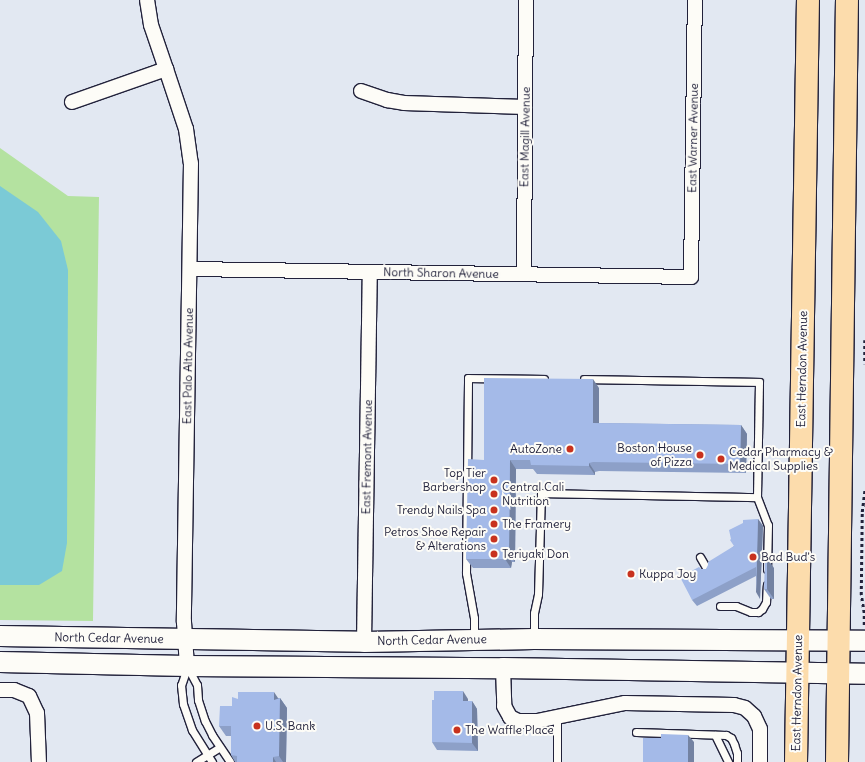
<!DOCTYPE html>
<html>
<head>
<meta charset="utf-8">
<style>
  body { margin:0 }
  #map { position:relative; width:865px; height:762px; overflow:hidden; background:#e2e8f2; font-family:Delius,sans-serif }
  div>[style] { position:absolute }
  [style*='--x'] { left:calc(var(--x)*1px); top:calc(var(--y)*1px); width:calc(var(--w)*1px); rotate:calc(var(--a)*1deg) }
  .green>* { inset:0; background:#b4e2a0 }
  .water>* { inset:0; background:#7bcad6 }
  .path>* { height:2.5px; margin-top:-1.25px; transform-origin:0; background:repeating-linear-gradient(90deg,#22223b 0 3px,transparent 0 6px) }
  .roads { filter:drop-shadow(1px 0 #22223b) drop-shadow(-1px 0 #22223b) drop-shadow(0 1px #22223b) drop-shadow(0 -1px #22223b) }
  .lane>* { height:7px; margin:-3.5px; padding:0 3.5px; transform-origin:3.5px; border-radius:3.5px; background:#fdfcf7 }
  .street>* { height:14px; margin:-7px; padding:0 7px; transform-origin:7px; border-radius:7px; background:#fdfcf7 }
  .secondary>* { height:20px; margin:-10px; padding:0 10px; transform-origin:10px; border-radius:10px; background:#fdfcf7 }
  .primary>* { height:22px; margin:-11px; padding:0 11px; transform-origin:11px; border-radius:11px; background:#fcdcac }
  .wall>* { inset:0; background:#8da0c8 }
  .shaded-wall>* { inset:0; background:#7382a2 }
  .building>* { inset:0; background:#a4bae8 }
  .dots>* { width:11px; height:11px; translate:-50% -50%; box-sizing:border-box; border:2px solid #fdfcf7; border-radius:50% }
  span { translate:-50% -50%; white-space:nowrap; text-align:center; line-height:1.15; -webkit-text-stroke:4px #fdfcf7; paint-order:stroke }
  .street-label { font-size:12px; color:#22223b }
  .poi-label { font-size:12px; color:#22223b }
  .right { translate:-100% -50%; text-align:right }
  .left { translate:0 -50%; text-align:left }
</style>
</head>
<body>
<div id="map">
  <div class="green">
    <i style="clip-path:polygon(0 148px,68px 196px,99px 197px,93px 621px,0 620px)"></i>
  </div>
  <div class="water">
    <i style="clip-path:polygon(0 186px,38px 212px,61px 241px,68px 270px,67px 543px,62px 571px,39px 585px,0 585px)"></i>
  </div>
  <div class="path">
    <i style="--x:865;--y:340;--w:24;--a:90"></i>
    <i style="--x:864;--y:625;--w:12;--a:-90"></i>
    <i style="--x:864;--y:613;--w:18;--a:-99"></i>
    <i style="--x:861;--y:595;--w:83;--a:-89.3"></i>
    <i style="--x:862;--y:512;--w:23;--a:-83"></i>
  </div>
  <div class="roads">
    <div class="lane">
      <i style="--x:757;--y:497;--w:30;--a:69"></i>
      <i style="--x:768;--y:525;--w:44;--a:91.3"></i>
      <i style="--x:700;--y:557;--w:16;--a:60"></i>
      <i style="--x:720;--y:606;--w:16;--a:0"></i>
      <i style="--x:736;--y:606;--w:16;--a:22"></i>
      <i style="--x:751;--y:612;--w:7;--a:0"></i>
      <i style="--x:758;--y:612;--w:5;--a:-37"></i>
      <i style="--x:762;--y:609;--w:8;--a:-60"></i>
      <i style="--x:766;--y:602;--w:17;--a:-87"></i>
      <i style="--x:474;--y:639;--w:21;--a:-90"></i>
      <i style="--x:474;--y:618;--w:46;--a:-100.1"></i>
      <i style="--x:466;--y:573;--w:195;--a:-89.4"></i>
      <i style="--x:468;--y:378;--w:76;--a:0.8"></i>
      <i style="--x:534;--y:639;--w:26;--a:-90"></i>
      <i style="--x:534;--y:613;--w:19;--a:-78"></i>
      <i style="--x:538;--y:594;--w:101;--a:-88.3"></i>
      <i style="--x:541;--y:493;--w:216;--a:1.1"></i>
      <i style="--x:757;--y:497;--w:115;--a:-89"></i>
      <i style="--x:759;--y:382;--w:175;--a:-179"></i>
      <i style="--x:187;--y:668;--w:18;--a:109"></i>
      <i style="--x:181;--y:685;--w:19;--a:84"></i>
      <i style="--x:183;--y:704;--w:28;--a:71"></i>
      <i style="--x:192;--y:730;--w:38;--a:58"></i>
      <i style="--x:188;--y:668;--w:19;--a:62"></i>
      <i style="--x:197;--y:685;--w:15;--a:86"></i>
      <i style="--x:198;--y:700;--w:22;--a:72"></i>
      <i style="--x:205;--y:721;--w:16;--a:63"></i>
      <i style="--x:212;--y:735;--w:32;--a:56"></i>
      <i style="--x:636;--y:732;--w:90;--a:1.9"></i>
      <i style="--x:726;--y:735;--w:6;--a:31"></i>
      <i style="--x:731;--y:738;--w:7;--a:63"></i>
      <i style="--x:734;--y:744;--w:9;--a:72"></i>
      <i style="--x:737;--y:753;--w:9;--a:90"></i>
      <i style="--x:715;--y:735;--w:30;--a:64"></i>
      <i style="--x:196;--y:762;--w:28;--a:-32"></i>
      <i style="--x:557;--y:762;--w:46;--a:-90"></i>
    </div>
    <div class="street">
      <i style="--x:166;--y:69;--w:63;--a:71.6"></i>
      <i style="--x:186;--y:129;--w:34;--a:82"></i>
      <i style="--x:191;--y:163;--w:459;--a:90.9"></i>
      <i style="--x:184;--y:622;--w:44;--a:86.1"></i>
      <i style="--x:361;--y:91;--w:28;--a:19"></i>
      <i style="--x:387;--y:100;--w:17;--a:10"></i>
      <i style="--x:404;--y:103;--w:121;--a:1.9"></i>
      <i style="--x:72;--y:102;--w:100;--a:-19.3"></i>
      <i style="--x:166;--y:69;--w:46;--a:-108.8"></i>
      <i style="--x:151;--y:25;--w:25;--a:-99"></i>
      <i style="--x:190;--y:269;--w:501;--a:0.91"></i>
      <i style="--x:691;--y:277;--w:277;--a:-89.2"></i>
      <i style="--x:524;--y:274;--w:274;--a:-89.6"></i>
      <i style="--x:364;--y:642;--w:370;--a:-89.1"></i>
      <i style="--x:503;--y:668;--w:38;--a:88"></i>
      <i style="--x:504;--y:706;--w:13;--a:61"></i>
      <i style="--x:510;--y:717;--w:9;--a:27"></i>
      <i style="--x:518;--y:721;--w:19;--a:0"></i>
      <i style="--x:537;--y:721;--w:90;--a:-11.6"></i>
      <i style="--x:625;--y:703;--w:109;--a:1.1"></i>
      <i style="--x:734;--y:705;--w:11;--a:15"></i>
      <i style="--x:745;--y:708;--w:12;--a:42"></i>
      <i style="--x:754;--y:716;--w:14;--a:65"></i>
      <i style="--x:760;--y:729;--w:33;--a:90"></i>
      <i style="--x:0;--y:690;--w:14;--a:0"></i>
      <i style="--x:14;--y:690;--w:16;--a:22"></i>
      <i style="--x:29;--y:696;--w:19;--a:65"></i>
      <i style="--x:37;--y:713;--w:49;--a:87.7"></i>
    </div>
    <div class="secondary">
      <i style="--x:0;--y:636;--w:364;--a:0.9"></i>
      <i style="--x:364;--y:642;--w:170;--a:-1"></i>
      <i style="--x:534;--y:639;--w:331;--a:0.3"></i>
      <i style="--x:0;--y:662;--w:187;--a:1.2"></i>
      <i style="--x:187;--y:666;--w:316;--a:0.4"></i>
      <i style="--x:503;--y:668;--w:362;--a:0.9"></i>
    </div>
    <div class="primary">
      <i style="--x:796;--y:762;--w:762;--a:-89.1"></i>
      <i style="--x:837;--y:762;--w:762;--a:-89.25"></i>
    </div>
  </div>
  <div class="wall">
    <i style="clip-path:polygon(599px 388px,599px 423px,741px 425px,747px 434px,746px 473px,599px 471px,595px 472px,595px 475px,537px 474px,533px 469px,516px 469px,515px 562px,512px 562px,511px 568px,473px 568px,466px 559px,484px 460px)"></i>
    <i style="clip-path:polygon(758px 519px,763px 526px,760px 599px,756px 576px,697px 606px,692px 600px,701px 569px,706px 569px,734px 546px)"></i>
    <i style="clip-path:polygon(774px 568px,774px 599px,771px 599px,764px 589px)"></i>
    <i style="clip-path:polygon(280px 698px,287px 708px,286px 762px,235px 762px,231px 755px,231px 736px,226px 736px,219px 726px,232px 706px,238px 699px)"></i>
    <i style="clip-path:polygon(468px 699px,468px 701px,472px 701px,477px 709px,478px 751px,437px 750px,432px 742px)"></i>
  </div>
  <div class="shaded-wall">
    <i style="clip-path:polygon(593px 379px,599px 388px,599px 432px,593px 423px)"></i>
    <i style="clip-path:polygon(741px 425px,747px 434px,746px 473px,740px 464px)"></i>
    <i style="clip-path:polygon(510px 460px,516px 469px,515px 562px,509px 553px)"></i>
    <i style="clip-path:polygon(589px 463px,595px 472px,595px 475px,589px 466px)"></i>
    <i style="clip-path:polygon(758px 519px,763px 526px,760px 599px,756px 592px)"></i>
    <i style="clip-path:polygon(506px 554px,512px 562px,511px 568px,505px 559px)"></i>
    <i style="clip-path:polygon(767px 558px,774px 568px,774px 599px,767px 589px)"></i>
    <i style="clip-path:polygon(463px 691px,468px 699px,468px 709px,463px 701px)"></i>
    <i style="clip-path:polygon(274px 692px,280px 701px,280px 698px,287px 708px,286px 762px,283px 762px,279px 756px,274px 700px)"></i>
    <i style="clip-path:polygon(472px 701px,477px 709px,478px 751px,472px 743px)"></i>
    <i style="clip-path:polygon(688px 735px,694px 742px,694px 762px,688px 762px)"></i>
    <i style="clip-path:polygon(273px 757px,276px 762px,273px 762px)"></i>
  </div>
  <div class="building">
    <i style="clip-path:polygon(484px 378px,593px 379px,593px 423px,741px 425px,740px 464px,593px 462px,589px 463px,589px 466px,531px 465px,530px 460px,510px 460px,509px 553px,506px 554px,505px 559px,466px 559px,468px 459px,484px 460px)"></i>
    <i style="clip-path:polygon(758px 519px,756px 592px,756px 567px,692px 600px,680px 577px,699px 567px,701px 569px,706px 569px,708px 565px,708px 562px,734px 546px,730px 540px,731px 539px,729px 530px,743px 523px,743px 520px)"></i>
    <i style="clip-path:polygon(765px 558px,767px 558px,767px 589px,764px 589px)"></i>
    <i style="clip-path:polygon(434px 691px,463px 691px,463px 701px,472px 701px,472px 743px,432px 742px,432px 700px,434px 700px)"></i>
    <i style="clip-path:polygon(238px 692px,274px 692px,274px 700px,280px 698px,279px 756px,273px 757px,273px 762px,237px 762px,237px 756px,231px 755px,231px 726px,219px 726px,220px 706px,232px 706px,232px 697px,238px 699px)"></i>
    <i style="clip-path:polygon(661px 734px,688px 735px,688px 762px,643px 762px,643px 738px,661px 738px)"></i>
  </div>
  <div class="dots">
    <i style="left:570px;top:449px;background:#c8321e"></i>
    <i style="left:700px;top:455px;background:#c8321e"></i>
    <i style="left:721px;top:459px;background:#c8321e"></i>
    <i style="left:494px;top:480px;background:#c8321e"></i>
    <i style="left:494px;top:494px;background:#c8321e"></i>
    <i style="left:494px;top:510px;background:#c8321e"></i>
    <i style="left:494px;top:524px;background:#c8321e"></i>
    <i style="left:494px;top:539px;background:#c8321e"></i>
    <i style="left:494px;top:554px;background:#c8321e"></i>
    <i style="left:753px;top:557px;background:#c8321e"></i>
    <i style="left:631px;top:574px;background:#c8321e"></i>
    <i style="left:257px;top:726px;background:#c8321e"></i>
    <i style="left:457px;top:730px;background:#c8321e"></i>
  </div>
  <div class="street-label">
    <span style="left:525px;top:137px;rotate:-89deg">East Magill Avenue</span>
    <span style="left:693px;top:138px;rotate:-89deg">East Warner Avenue</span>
    <span style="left:441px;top:273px;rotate:1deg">North Sharon Avenue</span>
    <span style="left:188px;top:366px;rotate:-89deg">East Palo Alto Avenue</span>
    <span style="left:802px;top:369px;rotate:-89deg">East Herndon Avenue</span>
    <span style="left:367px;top:457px;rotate:-89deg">East Fremont Avenue</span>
    <span style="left:109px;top:638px;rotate:1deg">North Cedar Avenue</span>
    <span style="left:432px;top:640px;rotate:-1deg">North Cedar Avenue</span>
    <span style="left:797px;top:693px;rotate:-89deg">East Herndon Avenue</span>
  </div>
  <div class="poi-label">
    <span class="right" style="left:692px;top:455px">Boston House<br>of Pizza</span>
    <span class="right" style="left:562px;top:449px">AutoZone</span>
    <span class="left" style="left:729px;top:459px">Cedar Pharmacy &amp;<br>Medical Supplies</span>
    <span class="right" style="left:486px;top:480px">Top Tier<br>Barbershop</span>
    <span class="left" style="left:502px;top:494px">Central Cali<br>Nutrition</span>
    <span class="right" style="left:486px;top:510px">Trendy Nails Spa</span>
    <span class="left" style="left:502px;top:524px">The Framery</span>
    <span class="right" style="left:486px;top:539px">Petros Shoe Repair<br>&amp; Alterations</span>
    <span class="left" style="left:502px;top:554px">Teriyaki Don</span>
    <span class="left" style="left:761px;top:557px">Bad Bud's</span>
    <span class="left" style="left:639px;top:574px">Kuppa Joy</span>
    <span class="left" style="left:265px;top:726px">U.S. Bank</span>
    <span class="left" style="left:465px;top:730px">The Waffle Place</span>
  </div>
</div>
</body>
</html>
